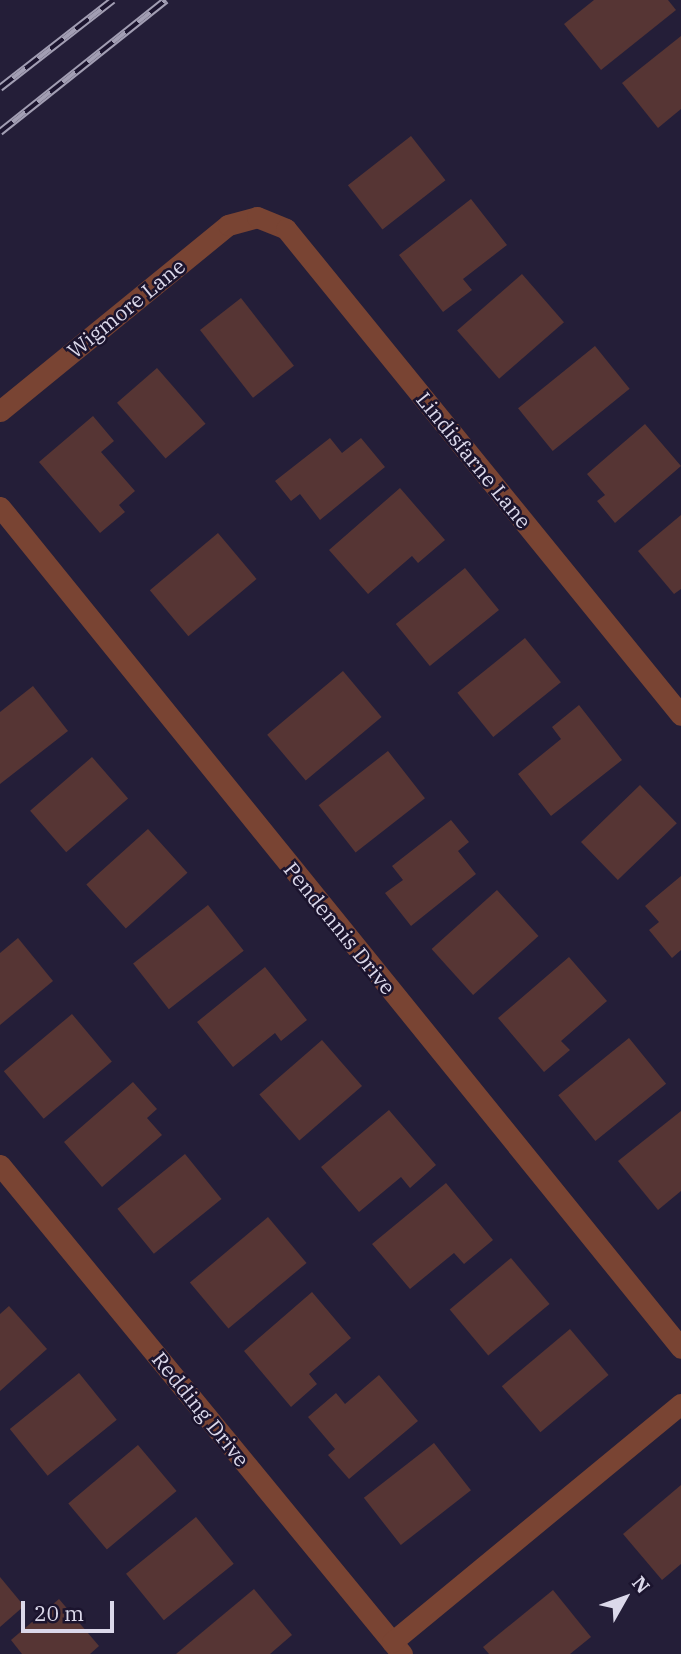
<!DOCTYPE html>
<html>
<head>
<meta charset="utf-8">
<style>
  body { margin:0 }
  #map { position:relative; width:681px; height:1654px; overflow:hidden; background:#241e38; font-family:"IBM Plex Serif",serif }
  div>[style] { position:absolute }
  [style*='--x'] { left:calc(var(--x)*1px); top:calc(var(--y)*1px); width:calc(var(--w)*1px); rotate:calc(var(--a)*1deg) }
  .building>* { inset:0; background:#563534; transform-origin:0 0 }
  .minor>* { height:21px; margin:-10.5px; padding:0 10.5px; transform-origin:10.5px; border-radius:10.5px; background:#794433 }
  .rail>* { height:8px; margin-top:-4px; transform-origin:0; background:repeating-linear-gradient(90deg,#1b142e 0 16px,#a29eb3 0 32px); box-sizing:border-box; border-block:2px solid #a29eb3 }
  span { translate:-50% -50%; white-space:nowrap; text-align:center; line-height:1.15; -webkit-text-stroke:5px #1b142e; paint-order:stroke }
  .street-label { font-size:21px; color:#dbd8ea }
  .north { position:absolute; left:590px; top:1563px; width:70px; height:70px; -webkit-text-stroke:5px #1b142e; paint-order:stroke; rotate:50deg; font-size:19px; font-weight:700; line-height:28px; text-align:center; color:#dbd8ea }
  .north::after { content:''; display:block; margin:auto; width:24px; height:32px; background:#dbd8ea; clip-path:polygon(50% 0,100% 100%,50% 72%,0 100%) }
  .scale { position:absolute; left:21px; top:1601px; width:93px; height:32px; box-sizing:border-box; border:4px solid #dbd8ea; border-top:0; padding-left:9px; font-size:21px; line-height:24px; white-space:nowrap; color:#dbd8ea; -webkit-text-stroke:5px #1b142e; paint-order:stroke }
</style>
</head>
<body>
<div id="map">
  <div class="building">
    <i style="clip-path:polygon(594px 0,668px 0,676px 10px,601px 70px,564px 24px)"></i>
    <i style="clip-path:polygon(681px 36px,681px 109px,658px 128px,622px 83px)"></i>
    <i style="left:411px;top:136px;width:56px;height:80px;rotate:52deg"></i>
    <i style="clip-path:polygon(471px 199px,507px 245px,463px 279px,472px 290px,443px 312px,399px 255px)"></i>
    <i style="left:522px;top:274px;width:64px;height:86px;rotate:49deg"></i>
    <i style="left:241px;top:298px;width:86px;height:52px;rotate:52deg"></i>
    <i style="left:595px;top:346px;width:55px;height:99px;rotate:51deg"></i>
    <i style="left:157px;top:368px;width:74px;height:53px;rotate:49deg"></i>
    <i style="clip-path:polygon(93px 416px,114px 441px,101px 452px,135px 491px,119px 505px,125px 512px,100px 533px,39px 462px)"></i>
    <i style="clip-path:polygon(645px 424px,681px 466px,615px 523px,597px 501px,605px 495px,587px 474px)"></i>
    <i style="clip-path:polygon(330px 438px,342px 453px,361px 438px,385px 467px,320px 520px,300px 494px,291px 501px,275px 481px)"></i>
    <i style="clip-path:polygon(400px 488px,445px 540px,418px 563px,412px 556px,368px 594px,329px 550px)"></i>
    <i style="clip-path:polygon(681px 515px,681px 589px,674px 594px,638px 551px)"></i>
    <i style="left:218px;top:533px;width:60px;height:89px;rotate:50deg"></i>
    <i style="left:465px;top:568px;width:54px;height:89px;rotate:51deg"></i>
    <i style="left:525px;top:638px;width:57px;height:87px;rotate:51deg"></i>
    <i style="left:343px;top:671px;width:60px;height:99px;rotate:50deg"></i>
    <i style="clip-path:polygon(33px 686px,68px 731px,0 784px,0 712px)"></i>
    <i style="clip-path:polygon(579px 705px,622px 760px,551px 816px,518px 774px,561px 739px,552px 727px)"></i>
    <i style="left:388px;top:751px;width:60px;height:88px;rotate:52deg"></i>
    <i style="left:92px;top:757px;width:55px;height:82px;rotate:49deg"></i>
    <i style="left:640px;top:785px;width:53px;height:82px;rotate:46deg"></i>
    <i style="clip-path:polygon(451px 820px,469px 842px,458px 851px,476px 874px,411px 926px,385px 893px,403px 880px,392px 866px)"></i>
    <i style="left:148px;top:829px;width:59px;height:83px;rotate:48deg"></i>
    <i style="clip-path:polygon(681px 876px,681px 950px,672px 958px,649px 930px,659px 922px,645px 906px)"></i>
    <i style="left:497px;top:890px;width:62px;height:88px;rotate:48deg"></i>
    <i style="left:208px;top:905px;width:58px;height:95px;rotate:52deg"></i>
    <i style="clip-path:polygon(18px 938px,53px 981px,0 1025px,0 953px)"></i>
    <i style="clip-path:polygon(569px 957px,607px 1001px,561px 1041px,570px 1050px,544px 1072px,498px 1018px)"></i>
    <i style="clip-path:polygon(265px 967px,307px 1020px,281px 1041px,275px 1033px,233px 1067px,197px 1022px)"></i>
    <i style="left:72px;top:1014px;width:62px;height:89px;rotate:50deg"></i>
    <i style="left:629px;top:1038px;width:59px;height:91px;rotate:51deg"></i>
    <i style="left:322px;top:1040px;width:61px;height:83px;rotate:49deg"></i>
    <i style="clip-path:polygon(133px 1082px,157px 1109px,147px 1118px,162px 1135px,102px 1187px,64px 1142px)"></i>
    <i style="clip-path:polygon(389px 1110px,436px 1165px,410px 1188px,401px 1177px,359px 1212px,321px 1167px)"></i>
    <i style="clip-path:polygon(681px 1111px,681px 1191px,658px 1210px,618px 1161px)"></i>
    <i style="left:185px;top:1154px;width:58px;height:87px;rotate:51deg"></i>
    <i style="clip-path:polygon(446px 1183px,493px 1240px,464px 1264px,454px 1253px,410px 1289px,372px 1244px)"></i>
    <i style="left:268px;top:1217px;width:60px;height:102px;rotate:50deg"></i>
    <i style="left:511px;top:1258px;width:60px;height:80px;rotate:50deg"></i>
    <i style="clip-path:polygon(312px 1292px,351px 1338px,309px 1374px,317px 1384px,291px 1407px,244px 1351px)"></i>
    <i style="clip-path:polygon(9px 1306px,47px 1349px,0 1391px,0 1314px)"></i>
    <i style="left:570px;top:1329px;width:60px;height:89px;rotate:50deg"></i>
    <i style="left:79px;top:1373px;width:60px;height:89px;rotate:51deg"></i>
    <i style="clip-path:polygon(379px 1375px,418px 1421px,349px 1479px,328px 1455px,335px 1449px,308px 1417px,336px 1393px,345px 1404px)"></i>
    <i style="left:434px;top:1443px;width:60px;height:89px;rotate:52deg"></i>
    <i style="left:138px;top:1445px;width:60px;height:91px;rotate:50deg"></i>
    <i style="clip-path:polygon(681px 1485px,681px 1564px,662px 1580px,623px 1534px)"></i>
    <i style="left:196px;top:1517px;width:60px;height:90px;rotate:51deg"></i>
    <i style="clip-path:polygon(0 1577px,24px 1606px,0 1627px)"></i>
    <i style="clip-path:polygon(254px 1589px,292px 1635px,270px 1654px,176px 1654px)"></i>
    <i style="clip-path:polygon(553px 1590px,591px 1637px,570px 1654px,489px 1654px,483px 1647px)"></i>
    <i style="clip-path:polygon(59px 1599px,99px 1646px,90px 1654px,22px 1654px,11px 1640px)"></i>
  </div>
  <div class="minor">
    <i style="--x:0;--y:411;--w:294;--a:-39.2"></i>
    <i style="--x:228;--y:225;--w:30;--a:-15"></i>
    <i style="--x:257;--y:217;--w:31;--a:22"></i>
    <i style="--x:286;--y:229;--w:626;--a:50.9"></i>
    <i style="--x:0;--y:507;--w:1082;--a:51"></i>
    <i style="--x:0;--y:1165;--w:633;--a:50.58"></i>
    <i style="--x:392;--y:1642;--w:374;--a:-39.5"></i>
  </div>
  <div class="rail">
    <i style="--x:0;--y:88;--w:143;--a:-37.9"></i>
    <i style="--x:0;--y:132;--w:212;--a:-38.5"></i>
  </div>
  <div class="street-label">
    <span style="left:126px;top:308px;rotate:-39deg">Wigmore Lane</span>
    <span style="left:474px;top:460px;rotate:51deg">Lindisfarne Lane</span>
    <span style="left:340px;top:928px;rotate:51deg">Pendennis Drive</span>
    <span style="left:201px;top:1409px;rotate:51deg">Redding Drive</span>
  </div>
  <div class="north">N</div>
  <div class="scale">20 m</div>
</div>
</body>
</html>
